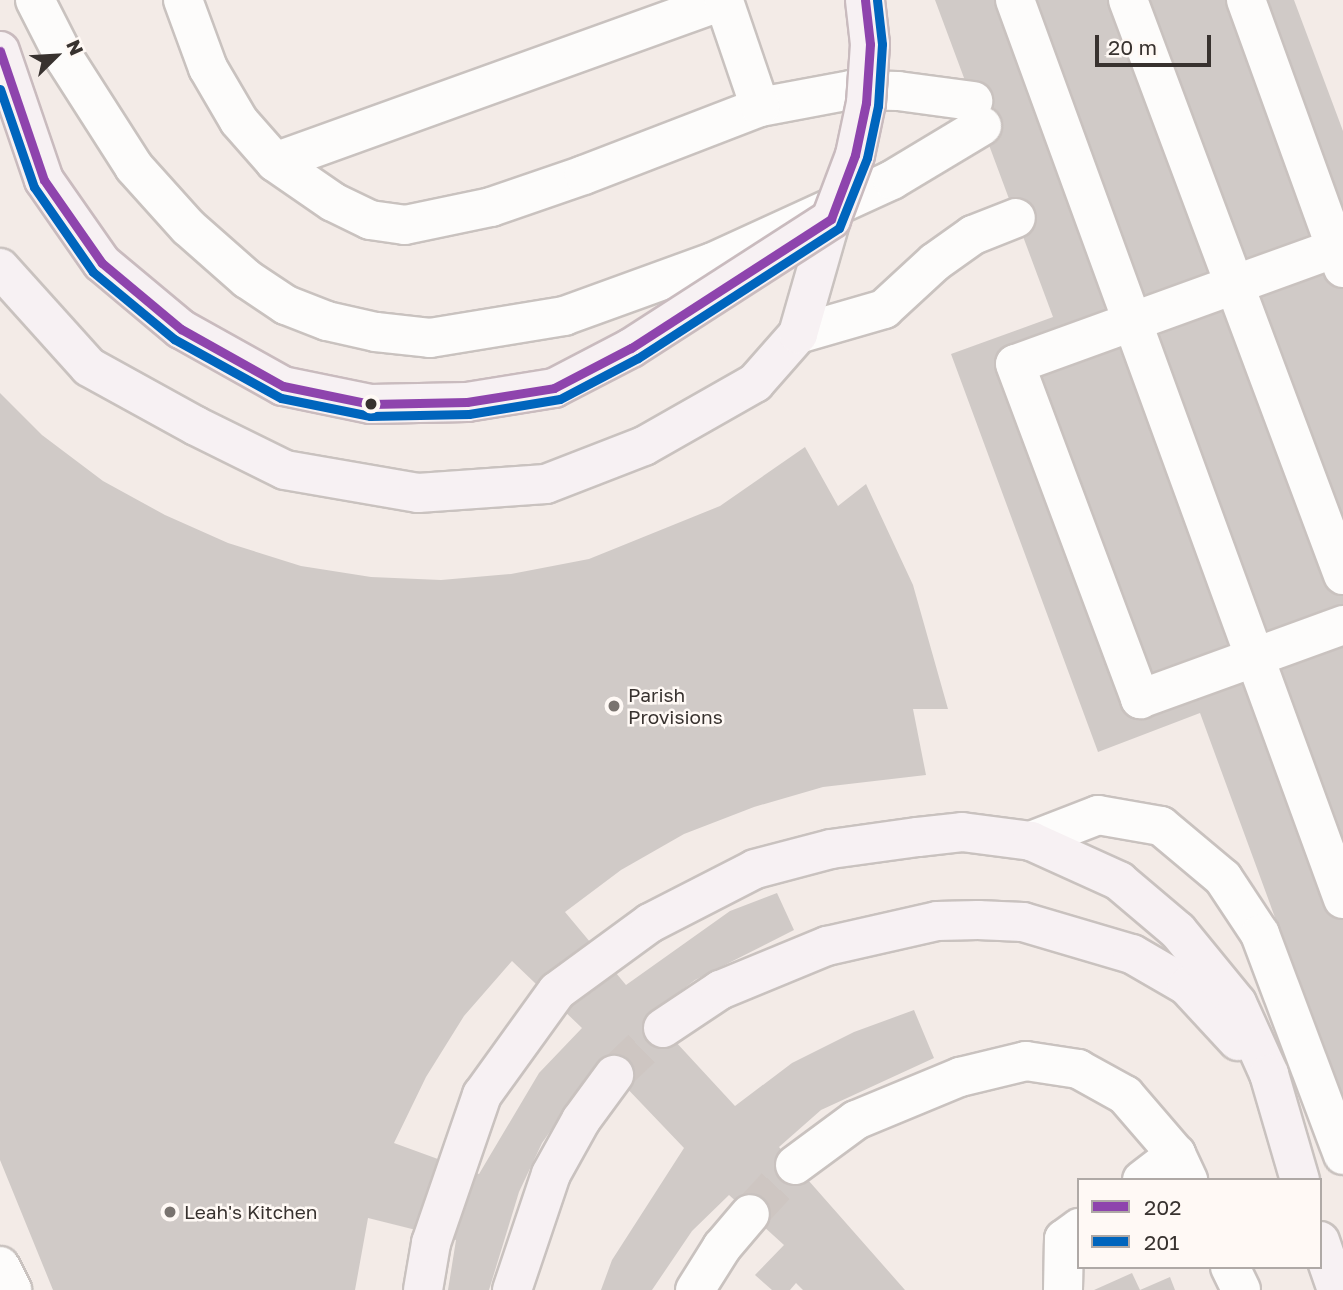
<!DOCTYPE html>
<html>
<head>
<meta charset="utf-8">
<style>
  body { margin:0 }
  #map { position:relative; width:1343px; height:1290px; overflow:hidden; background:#f3ebe7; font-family:"Golos Text",sans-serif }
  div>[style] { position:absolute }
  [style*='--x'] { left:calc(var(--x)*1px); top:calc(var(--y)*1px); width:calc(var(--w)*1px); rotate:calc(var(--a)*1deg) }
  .building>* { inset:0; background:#d0cac7 }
  .minor-tunnel>* { height:38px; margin-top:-19px; transform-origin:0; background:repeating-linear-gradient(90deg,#cec6c2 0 38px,transparent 0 57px) }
  .major-tunnel>* { height:38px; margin-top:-19px; transform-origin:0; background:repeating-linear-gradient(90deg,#cec6c2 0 38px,transparent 0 57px) }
  .roads { filter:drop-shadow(2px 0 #c9c2bf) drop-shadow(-2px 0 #c9c2bf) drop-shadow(0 2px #c9c2bf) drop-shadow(0 -2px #c9c2bf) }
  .minor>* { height:38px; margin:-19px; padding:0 19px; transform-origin:19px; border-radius:19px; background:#fdfcfb }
  .major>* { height:38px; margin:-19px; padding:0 19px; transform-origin:19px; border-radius:19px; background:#f7f1f3 }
  .bridges { filter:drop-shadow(2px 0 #c9bbbe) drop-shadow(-2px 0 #c9bbbe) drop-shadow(0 2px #c9bbbe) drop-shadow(0 -2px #c9bbbe) }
  .major-bridge>* { height:38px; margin:-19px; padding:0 19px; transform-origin:19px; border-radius:19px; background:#f7f1f3 }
  .bus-1>* { height:9px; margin:-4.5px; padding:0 4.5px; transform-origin:4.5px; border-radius:4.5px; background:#8e44ad }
  .bus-2>* { height:9px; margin:-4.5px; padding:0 4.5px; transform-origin:4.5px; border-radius:4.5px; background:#0065bd }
  .dots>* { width:19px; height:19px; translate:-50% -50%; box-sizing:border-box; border:4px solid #fff9f5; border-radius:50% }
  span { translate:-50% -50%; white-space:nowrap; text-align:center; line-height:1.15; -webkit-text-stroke:5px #fff9f5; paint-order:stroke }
  .poi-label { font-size:19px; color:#38322f }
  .left { translate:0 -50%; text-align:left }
  .legend { position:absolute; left:1077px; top:1178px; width:245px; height:91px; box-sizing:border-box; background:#fff9f5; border:2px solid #afa9a6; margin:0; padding:9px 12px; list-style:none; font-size:21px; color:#38322f }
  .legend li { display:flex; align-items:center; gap:14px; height:35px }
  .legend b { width:35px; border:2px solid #afa9a6 }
  .north { position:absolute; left:21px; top:21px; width:70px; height:70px; -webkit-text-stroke:5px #fff9f5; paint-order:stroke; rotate:66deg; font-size:19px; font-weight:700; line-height:28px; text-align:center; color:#38322f }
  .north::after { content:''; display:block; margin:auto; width:24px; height:32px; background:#38322f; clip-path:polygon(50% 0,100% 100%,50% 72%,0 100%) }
  .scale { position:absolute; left:1095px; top:35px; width:116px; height:32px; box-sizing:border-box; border:4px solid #38322f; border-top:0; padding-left:9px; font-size:21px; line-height:24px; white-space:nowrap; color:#38322f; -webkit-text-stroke:5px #fff9f5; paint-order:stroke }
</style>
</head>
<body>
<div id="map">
  <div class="building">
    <i style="clip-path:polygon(935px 0,1294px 0,1343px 131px,1343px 1103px,1200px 713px,1098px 752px,951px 354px,1053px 317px)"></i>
    <i style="clip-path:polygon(evenodd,0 393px,42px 435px,103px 481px,165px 515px,228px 543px,301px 566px,371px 577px,441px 580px,511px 574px,589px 559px,720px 506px,805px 447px,838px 506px,866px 484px,913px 585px,948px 709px,913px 709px,926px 775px,823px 787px,754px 807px,684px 834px,621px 870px,565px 912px,626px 985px,730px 911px,777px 893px,794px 930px,695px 980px,650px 1014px,735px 1106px,792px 1063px,854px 1032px,914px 1010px,934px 1058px,821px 1110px,779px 1147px,905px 1290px,803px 1290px,796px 1283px,790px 1290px,772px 1290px,755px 1275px,784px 1245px,729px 1195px,692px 1231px,652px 1290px,601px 1290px,612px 1260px,684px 1148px,600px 1060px,542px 1143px,519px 1192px,489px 1290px,448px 1290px,456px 1240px,368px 1218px,355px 1290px,53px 1290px,0 1160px,0 393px,512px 961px,582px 1028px,539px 1073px,479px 1174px,394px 1143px,426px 1077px,464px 1016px,512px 961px)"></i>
    <i style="clip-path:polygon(1132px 1273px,1140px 1290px,1170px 1277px,1175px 1290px,1094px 1290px)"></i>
  </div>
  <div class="minor-tunnel">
    <i style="--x:750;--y:1214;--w:67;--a:-47.4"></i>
  </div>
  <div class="major-tunnel">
    <i style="--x:614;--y:1075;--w:68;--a:-43.8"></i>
  </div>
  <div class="roads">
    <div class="minor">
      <i style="--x:35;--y:0;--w:66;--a:63"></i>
      <i style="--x:65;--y:59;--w:128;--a:57.4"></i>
      <i style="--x:134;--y:167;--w:81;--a:48"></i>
      <i style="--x:188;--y:227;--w:79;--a:41.4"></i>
      <i style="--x:247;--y:279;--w:47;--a:33.7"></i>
      <i style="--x:286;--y:305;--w:44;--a:21.3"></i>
      <i style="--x:327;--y:321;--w:50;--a:12.7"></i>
      <i style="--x:376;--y:332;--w:54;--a:6.3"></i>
      <i style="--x:430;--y:338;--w:136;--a:-9.3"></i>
      <i style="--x:564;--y:316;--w:158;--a:-19.9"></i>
      <i style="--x:713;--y:262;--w:197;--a:-24.6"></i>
      <i style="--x:892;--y:180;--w:105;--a:-31"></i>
      <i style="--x:183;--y:0;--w:72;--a:69.8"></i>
      <i style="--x:208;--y:68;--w:61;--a:59.7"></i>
      <i style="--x:239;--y:121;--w:55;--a:48.7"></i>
      <i style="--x:275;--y:162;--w:477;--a:-19.8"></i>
      <i style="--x:1015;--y:0;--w:957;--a:69.96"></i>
      <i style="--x:1128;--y:0;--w:614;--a:69.5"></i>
      <i style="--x:1246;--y:0;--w:285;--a:70.1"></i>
      <i style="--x:760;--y:107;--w:93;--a:-10.6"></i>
      <i style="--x:851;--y:90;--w:47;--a:1.2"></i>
      <i style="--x:898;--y:91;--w:76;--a:7.6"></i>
      <i style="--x:275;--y:162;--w:70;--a:34.6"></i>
      <i style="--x:333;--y:202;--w:41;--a:25.9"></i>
      <i style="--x:370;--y:220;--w:35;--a:8"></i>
      <i style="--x:405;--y:225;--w:88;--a:-11.8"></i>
      <i style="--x:491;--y:207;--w:98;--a:-19"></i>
      <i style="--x:584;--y:175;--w:189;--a:-21.1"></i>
      <i style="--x:760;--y:107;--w:112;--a:-108.8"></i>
      <i style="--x:1336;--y:248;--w:341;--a:160.1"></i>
      <i style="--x:1015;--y:364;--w:358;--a:69.5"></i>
      <i style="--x:1140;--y:699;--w:216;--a:-20"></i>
      <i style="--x:798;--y:334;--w:90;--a:-16.2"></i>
      <i style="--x:884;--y:309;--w:69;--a:-42.7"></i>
      <i style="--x:935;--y:262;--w:47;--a:-35.4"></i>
      <i style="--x:973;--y:235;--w:46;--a:-21.6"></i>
      <i style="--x:1031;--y:841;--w:72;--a:-21.2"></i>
      <i style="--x:1098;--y:815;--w:64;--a:9.9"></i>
      <i style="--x:1161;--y:826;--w:81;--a:40"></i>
      <i style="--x:1223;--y:878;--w:67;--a:56.5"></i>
      <i style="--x:1260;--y:934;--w:236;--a:69.4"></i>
      <i style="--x:795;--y:1165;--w:76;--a:-36.4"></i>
      <i style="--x:856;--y:1120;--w:113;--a:-22.5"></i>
      <i style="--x:960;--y:1077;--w:68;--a:-13.6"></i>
      <i style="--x:1026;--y:1061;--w:53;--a:8.7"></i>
      <i style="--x:1078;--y:1069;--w:54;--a:29"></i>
      <i style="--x:1125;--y:1095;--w:78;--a:49.2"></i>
      <i style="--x:1176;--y:1154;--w:29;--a:65"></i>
      <i style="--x:1142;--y:1180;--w:43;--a:-37.4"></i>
      <i style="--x:0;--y:1266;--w:27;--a:63"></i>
      <i style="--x:1230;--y:1267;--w:25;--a:64"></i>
      <i style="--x:695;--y:1290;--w:51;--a:-57.9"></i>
      <i style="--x:722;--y:1247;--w:43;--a:-49.7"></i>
      <i style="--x:1063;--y:1290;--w:51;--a:-88.9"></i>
      <i style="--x:1064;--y:1239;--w:19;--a:-36"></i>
    </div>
    <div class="major">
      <i style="--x:0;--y:268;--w:133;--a:48"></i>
      <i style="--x:89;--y:367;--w:122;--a:28.9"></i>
      <i style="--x:196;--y:426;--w:99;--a:26.3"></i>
      <i style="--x:285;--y:470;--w:135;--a:9.8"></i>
      <i style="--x:418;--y:493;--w:128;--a:-4"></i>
      <i style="--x:546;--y:484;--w:105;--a:-21.2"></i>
      <i style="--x:644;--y:446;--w:128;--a:-29.6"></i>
      <i style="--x:755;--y:383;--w:65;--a:-48.7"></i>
      <i style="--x:798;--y:334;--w:120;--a:-74"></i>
      <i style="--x:663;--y:1028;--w:69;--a:-33.7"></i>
      <i style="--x:720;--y:990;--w:116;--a:-22.4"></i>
      <i style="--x:827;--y:946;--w:113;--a:-12.8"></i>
      <i style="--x:937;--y:921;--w:41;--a:-1.4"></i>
      <i style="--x:978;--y:920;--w:45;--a:2.5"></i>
      <i style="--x:1023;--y:922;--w:114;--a:16.4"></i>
      <i style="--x:1132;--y:954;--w:64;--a:30.2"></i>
      <i style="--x:1187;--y:986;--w:75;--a:47.2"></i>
      <i style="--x:1320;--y:1241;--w:52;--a:70.9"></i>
      <i style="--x:423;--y:1290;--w:48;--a:-80.3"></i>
      <i style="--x:431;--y:1243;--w:157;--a:-71"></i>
      <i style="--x:482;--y:1095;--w:128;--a:-54.2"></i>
      <i style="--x:557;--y:991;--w:115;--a:-36.2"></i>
      <i style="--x:650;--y:923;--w:118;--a:-27.2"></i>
      <i style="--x:755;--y:869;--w:79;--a:-14.7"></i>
      <i style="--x:831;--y:849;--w:88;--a:-7.9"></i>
      <i style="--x:918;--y:837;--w:44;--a:-6.5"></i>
      <i style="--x:962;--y:832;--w:70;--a:7.4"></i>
      <i style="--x:1031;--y:841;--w:97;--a:24.4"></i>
      <i style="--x:1119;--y:881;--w:77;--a:40.3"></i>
      <i style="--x:1178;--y:931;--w:93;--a:50.7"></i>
      <i style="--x:1237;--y:1003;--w:78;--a:65.7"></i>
      <i style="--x:1269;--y:1074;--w:110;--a:73.7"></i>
      <i style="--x:512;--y:1290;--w:122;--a:-71.4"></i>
      <i style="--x:551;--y:1174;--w:62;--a:-60.9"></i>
      <i style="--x:581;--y:1120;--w:56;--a:-53.7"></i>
    </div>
  </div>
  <div class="bridges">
    <div class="major-bridge">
      <i style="--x:0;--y:51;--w:136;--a:71.2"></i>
      <i style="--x:44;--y:180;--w:101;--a:55.1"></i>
      <i style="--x:102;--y:263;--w:103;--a:39.9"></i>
      <i style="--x:181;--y:329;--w:117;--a:29.2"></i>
      <i style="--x:283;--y:386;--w:90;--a:11.6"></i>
      <i style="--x:371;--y:404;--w:96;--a:-1.2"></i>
      <i style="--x:467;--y:402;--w:88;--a:-9.1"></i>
      <i style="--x:554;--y:388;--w:87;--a:-27.5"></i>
      <i style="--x:631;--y:348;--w:238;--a:-32.8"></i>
      <i style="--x:831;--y:219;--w:68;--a:-69.4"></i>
      <i style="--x:855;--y:155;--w:53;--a:-78.1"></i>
      <i style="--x:866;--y:103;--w:59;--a:-86.1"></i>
      <i style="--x:870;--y:44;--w:44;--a:-96.5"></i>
    </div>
  </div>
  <div class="bus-1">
    <i style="--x:0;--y:51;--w:136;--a:71.2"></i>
    <i style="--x:44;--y:180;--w:101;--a:55.1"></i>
    <i style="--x:102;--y:263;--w:103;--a:39.9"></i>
    <i style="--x:181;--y:329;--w:117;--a:29.2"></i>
    <i style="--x:283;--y:386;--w:90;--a:11.6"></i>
    <i style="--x:371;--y:404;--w:96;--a:-1.2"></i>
    <i style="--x:467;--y:402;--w:88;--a:-9.1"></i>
    <i style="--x:554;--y:388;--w:87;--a:-27.5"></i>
    <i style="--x:631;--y:348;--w:238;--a:-32.8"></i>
    <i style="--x:831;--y:219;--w:68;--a:-69.4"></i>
    <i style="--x:855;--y:155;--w:53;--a:-78.1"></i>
    <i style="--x:866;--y:103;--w:59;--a:-86.1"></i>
    <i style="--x:870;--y:44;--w:44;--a:-96.5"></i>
  </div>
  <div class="bus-2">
    <i style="--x:0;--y:89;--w:104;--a:70.9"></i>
    <i style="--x:34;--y:187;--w:103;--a:55.2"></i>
    <i style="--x:93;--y:272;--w:105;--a:39.6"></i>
    <i style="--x:174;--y:339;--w:122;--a:28.9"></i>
    <i style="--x:281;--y:398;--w:91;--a:11.4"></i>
    <i style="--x:370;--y:416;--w:99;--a:-1.2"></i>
    <i style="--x:469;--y:414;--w:92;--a:-9.4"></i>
    <i style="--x:560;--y:399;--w:88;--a:-27.7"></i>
    <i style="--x:638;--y:358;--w:239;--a:-32.9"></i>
    <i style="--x:839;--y:228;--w:75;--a:-68.2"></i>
    <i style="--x:867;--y:158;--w:53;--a:-78.1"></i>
    <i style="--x:878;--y:106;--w:62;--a:-86.3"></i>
    <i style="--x:882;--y:44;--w:44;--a:-96.5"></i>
  </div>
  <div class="dots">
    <i style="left:371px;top:404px;background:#38322f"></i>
    <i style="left:614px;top:706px;background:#79736f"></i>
    <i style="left:170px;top:1212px;background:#79736f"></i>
  </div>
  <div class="poi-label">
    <span class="left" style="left:628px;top:706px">Parish<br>Provisions</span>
    <span class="left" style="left:184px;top:1212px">Leah's Kitchen</span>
  </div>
  <ul class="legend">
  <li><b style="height:9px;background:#8e44ad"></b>202</li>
  <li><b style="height:9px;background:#0065bd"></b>201</li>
  </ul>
  <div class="north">N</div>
  <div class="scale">20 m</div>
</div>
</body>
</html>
